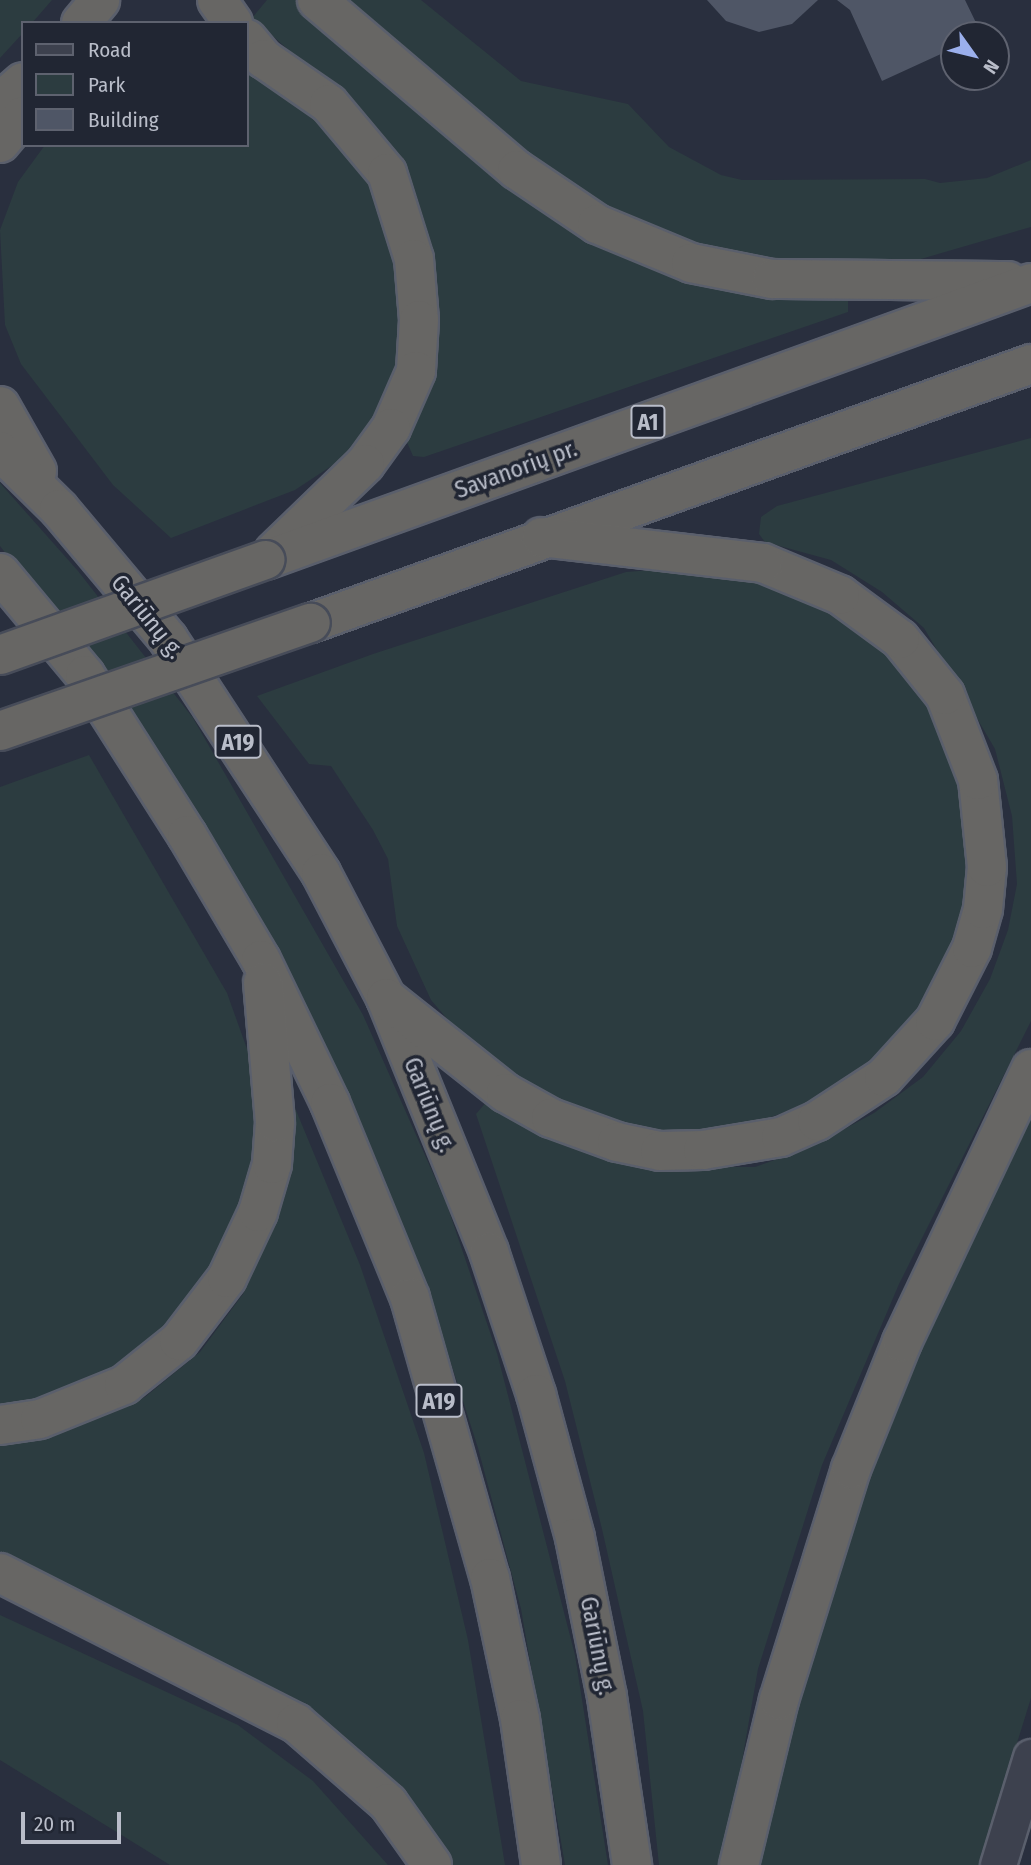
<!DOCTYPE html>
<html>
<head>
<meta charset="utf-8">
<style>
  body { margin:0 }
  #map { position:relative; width:1031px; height:1865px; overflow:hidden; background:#292f3e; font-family:"Fira Sans Condensed",sans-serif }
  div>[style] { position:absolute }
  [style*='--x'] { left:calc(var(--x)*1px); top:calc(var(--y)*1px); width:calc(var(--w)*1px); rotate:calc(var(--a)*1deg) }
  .green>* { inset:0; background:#2c3c40 }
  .building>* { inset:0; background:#4f5666 }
  .roads { filter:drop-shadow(2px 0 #5a5f6c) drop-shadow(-2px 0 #5a5f6c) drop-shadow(0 2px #5a5f6c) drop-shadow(0 -2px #5a5f6c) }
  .minor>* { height:35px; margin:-17.5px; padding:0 17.5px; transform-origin:17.5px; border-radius:17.5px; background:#3d414e }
  .trunk>* { height:38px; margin:-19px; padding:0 19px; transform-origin:19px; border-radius:19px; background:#676664 }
  .bridges { filter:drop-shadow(2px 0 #474c59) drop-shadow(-2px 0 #474c59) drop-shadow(0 2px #474c59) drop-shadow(0 -2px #474c59) }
  .trunk-bridge>* { height:38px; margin:-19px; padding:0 19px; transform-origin:19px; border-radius:19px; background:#676664 }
  span { translate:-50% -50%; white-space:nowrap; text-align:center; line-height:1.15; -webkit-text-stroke:7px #212633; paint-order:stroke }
  .shield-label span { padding:2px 5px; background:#212633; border:2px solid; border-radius:5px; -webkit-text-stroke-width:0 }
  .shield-label { font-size:23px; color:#b9bdc9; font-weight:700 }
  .street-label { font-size:24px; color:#b9bdc9 }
  .legend { position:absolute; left:21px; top:21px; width:228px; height:126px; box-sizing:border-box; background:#212633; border:2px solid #5e626f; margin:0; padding:9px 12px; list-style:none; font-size:21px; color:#b9bdc9 }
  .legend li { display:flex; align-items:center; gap:14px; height:35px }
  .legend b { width:35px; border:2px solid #5e626f }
  .north { position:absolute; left:940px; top:21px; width:70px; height:70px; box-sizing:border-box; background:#212633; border:2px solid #5e626f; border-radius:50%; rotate:124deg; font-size:19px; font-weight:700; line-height:28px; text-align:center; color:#b9bdc9 }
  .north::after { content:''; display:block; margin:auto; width:24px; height:32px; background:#9bafec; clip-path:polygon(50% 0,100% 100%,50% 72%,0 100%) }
  .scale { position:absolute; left:21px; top:1812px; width:100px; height:32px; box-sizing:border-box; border:4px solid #b9bdc9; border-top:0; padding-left:9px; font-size:21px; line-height:24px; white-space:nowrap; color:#b9bdc9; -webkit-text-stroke:5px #212633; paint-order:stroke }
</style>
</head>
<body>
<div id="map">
  <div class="green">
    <i style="clip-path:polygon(0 0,52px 0,32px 23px,23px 23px,23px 33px,0 58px)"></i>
    <i style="clip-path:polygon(267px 0,298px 0,537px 204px,848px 300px,848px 312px,424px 457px,413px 456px,406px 440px,426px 390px,437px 344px,438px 292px,430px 240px,413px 185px,360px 112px,252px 18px)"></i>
    <i style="clip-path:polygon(339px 0,421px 0,521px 81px,628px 104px,669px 147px,721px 175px,742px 180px,925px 179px,940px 183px,987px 178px,1031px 160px,1031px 227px,914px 261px,769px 260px,689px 245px,638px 224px,553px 178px)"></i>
    <i style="clip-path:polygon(247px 65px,320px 116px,376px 186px,392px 222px,405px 327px,397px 373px,379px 415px,345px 457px,295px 490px,171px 538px,113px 485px,21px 364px,5px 325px,0 230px,18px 182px,45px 145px,247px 145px)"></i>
    <i style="clip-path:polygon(1031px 438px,1031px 1021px,899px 1284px,822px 1465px,758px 1669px,724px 1865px,659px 1865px,643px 1711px,602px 1529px,565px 1381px,476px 1114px,488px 1100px,674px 1167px,755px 1167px,813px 1146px,874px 1113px,923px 1077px,961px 1031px,990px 979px,1008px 930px,1017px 884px,1012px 816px,995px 749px,924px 628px,882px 592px,831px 560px,765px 542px,759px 534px,761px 517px,777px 506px)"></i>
    <i style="clip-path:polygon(0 483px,78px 571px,193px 718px,363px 1015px,447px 1205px,497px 1353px,575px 1655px,608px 1865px,565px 1865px,521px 1609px,478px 1448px,424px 1279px,359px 1118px,267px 935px,146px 735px,0 546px)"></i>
    <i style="clip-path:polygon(701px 566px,769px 579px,839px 610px,897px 654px,936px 714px,963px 784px,973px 853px,961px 931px,929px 999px,879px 1057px,819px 1100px,746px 1126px,670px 1133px,596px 1118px,521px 1081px,468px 1043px,431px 1000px,397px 926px,388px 859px,373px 830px,331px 766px,309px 764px,257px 696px,373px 654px,626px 572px)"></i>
    <i style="clip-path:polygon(89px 755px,227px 993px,251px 1060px,256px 1132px,252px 1183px,232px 1243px,161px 1338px,111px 1370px,38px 1401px,0 1405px,0 787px)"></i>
    <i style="clip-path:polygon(293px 1103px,360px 1265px,424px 1453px,468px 1640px,505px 1865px,448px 1865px,262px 1687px,153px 1627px,0 1555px,0 1443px,52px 1435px,145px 1397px,200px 1352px,243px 1294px,274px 1223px,292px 1165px)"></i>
    <i style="clip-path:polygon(1031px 1108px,1031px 1698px,979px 1865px,759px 1865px,803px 1677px,848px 1522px,907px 1376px)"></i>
    <i style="clip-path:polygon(0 1615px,238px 1725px,313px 1781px,388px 1865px,170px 1865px,0 1760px)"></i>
  </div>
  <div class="building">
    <i style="clip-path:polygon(707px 0,818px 0,792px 24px,759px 32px,726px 21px)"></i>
    <i style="clip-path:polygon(837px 0,965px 0,982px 35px,954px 35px,954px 48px,882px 81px,850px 10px)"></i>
  </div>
  <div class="roads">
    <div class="minor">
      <i style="--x:998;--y:1865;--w:113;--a:-73"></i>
    </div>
    <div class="trunk">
      <i style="--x:217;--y:0;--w:28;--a:55"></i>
      <i style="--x:317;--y:0;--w:262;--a:40.4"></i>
      <i style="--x:517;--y:170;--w:97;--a:34"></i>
      <i style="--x:597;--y:224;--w:102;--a:22.5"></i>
      <i style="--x:691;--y:263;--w:83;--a:11.2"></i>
      <i style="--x:772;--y:279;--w:236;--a:0.5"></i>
      <i style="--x:81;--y:23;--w:30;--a:-50"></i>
      <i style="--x:247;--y:39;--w:26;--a:50"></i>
      <i style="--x:264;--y:59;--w:79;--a:34.7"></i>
      <i style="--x:329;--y:104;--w:90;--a:50"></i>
      <i style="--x:387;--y:173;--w:90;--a:72.6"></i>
      <i style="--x:414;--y:259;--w:61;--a:85.3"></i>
      <i style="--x:419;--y:320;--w:51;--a:93.4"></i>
      <i style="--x:416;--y:371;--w:62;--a:113.7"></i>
      <i style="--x:391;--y:428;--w:44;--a:125.8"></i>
      <i style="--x:365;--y:464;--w:127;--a:136"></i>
      <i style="--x:0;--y:102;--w:30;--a:-41"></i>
      <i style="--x:0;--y:143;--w:35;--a:-50"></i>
      <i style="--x:0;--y:406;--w:75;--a:60.4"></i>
      <i style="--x:0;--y:451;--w:83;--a:44.5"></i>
      <i style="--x:59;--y:509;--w:170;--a:50"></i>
      <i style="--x:168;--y:639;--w:280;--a:56.8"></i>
      <i style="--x:321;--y:873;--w:141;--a:62.5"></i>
      <i style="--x:386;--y:998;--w:274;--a:67.9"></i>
      <i style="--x:489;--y:1252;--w:150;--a:71.7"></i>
      <i style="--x:536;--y:1394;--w:149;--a:74.8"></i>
      <i style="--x:575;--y:1538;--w:162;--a:78.6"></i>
      <i style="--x:607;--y:1697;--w:170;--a:81.5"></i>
      <i style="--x:266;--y:560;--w:814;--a:-19.9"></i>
      <i style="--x:0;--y:573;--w:133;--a:50.2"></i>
      <i style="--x:85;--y:675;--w:190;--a:57.5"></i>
      <i style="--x:187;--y:835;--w:145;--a:59.4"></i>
      <i style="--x:261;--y:960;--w:159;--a:64.2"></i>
      <i style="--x:330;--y:1103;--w:211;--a:67.7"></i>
      <i style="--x:410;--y:1298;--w:291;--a:74.1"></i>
      <i style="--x:490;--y:1578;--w:144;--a:78"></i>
      <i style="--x:520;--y:1719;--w:148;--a:81.8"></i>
      <i style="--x:311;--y:623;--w:765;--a:-19.78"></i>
      <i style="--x:386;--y:998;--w:153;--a:38.4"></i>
      <i style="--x:506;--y:1093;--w:51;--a:29.1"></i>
      <i style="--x:551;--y:1118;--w:70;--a:20"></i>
      <i style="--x:617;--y:1142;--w:44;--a:11.8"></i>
      <i style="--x:660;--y:1151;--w:43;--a:-1.3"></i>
      <i style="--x:703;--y:1150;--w:79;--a:-9.5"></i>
      <i style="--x:781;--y:1137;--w:39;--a:-24"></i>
      <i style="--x:817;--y:1121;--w:80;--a:-33.3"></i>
      <i style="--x:884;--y:1077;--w:76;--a:-47.7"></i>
      <i style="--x:935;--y:1021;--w:82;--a:-63.1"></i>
      <i style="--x:972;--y:948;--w:41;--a:-74.2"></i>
      <i style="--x:983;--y:909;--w:42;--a:-84.6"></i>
      <i style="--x:987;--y:867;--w:87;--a:-95.9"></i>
      <i style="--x:978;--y:780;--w:91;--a:-111.2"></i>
      <i style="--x:945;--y:695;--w:72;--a:-128.8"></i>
      <i style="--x:900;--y:639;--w:74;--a:-143.7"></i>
      <i style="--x:840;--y:595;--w:83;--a:-157.4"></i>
      <i style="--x:763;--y:563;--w:223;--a:-173.3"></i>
      <i style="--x:0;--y:1425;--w:40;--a:-8.5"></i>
      <i style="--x:40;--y:1419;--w:91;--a:-22"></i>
      <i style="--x:124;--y:1385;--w:70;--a:-38.7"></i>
      <i style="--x:179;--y:1341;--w:79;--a:-52.7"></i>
      <i style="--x:227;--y:1278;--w:73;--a:-64.8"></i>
      <i style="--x:258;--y:1212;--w:50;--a:-73.7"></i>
      <i style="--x:272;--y:1164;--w:42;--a:-85.9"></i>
      <i style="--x:275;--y:1122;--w:140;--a:-94.9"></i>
      <i style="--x:0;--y:1573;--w:332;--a:26.9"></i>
      <i style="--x:296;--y:1723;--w:122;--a:41"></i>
      <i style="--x:388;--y:1803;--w:76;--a:54.6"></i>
      <i style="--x:739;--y:1865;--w:170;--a:-76.4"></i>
      <i style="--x:779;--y:1700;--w:242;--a:-72.7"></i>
      <i style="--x:851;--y:1469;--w:137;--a:-68.1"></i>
      <i style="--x:902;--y:1342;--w:302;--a:-64.7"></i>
    </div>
  </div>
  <div class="bridges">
    <div class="trunk-bridge">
      <i style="--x:0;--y:655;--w:282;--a:-19.7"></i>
      <i style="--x:0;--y:731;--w:329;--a:-19.2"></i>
    </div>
  </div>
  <div class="shield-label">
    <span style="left:648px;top:422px">A1</span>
    <span style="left:238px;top:742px">A19</span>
    <span style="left:439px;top:1401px">A19</span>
  </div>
  <div class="street-label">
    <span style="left:516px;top:470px;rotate:-20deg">Savanorių pr.</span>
    <span style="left:147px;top:617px;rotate:51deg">Gariūnų g.</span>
    <span style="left:429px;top:1105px;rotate:68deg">Gariūnų g.</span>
    <span style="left:597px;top:1646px;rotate:79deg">Gariūnų g.</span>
  </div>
  <ul class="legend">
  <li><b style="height:9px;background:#3d414e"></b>Road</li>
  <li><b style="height:19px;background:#2c3c40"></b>Park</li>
  <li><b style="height:19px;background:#4f5666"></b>Building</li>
  </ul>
  <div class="north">N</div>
  <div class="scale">20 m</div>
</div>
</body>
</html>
